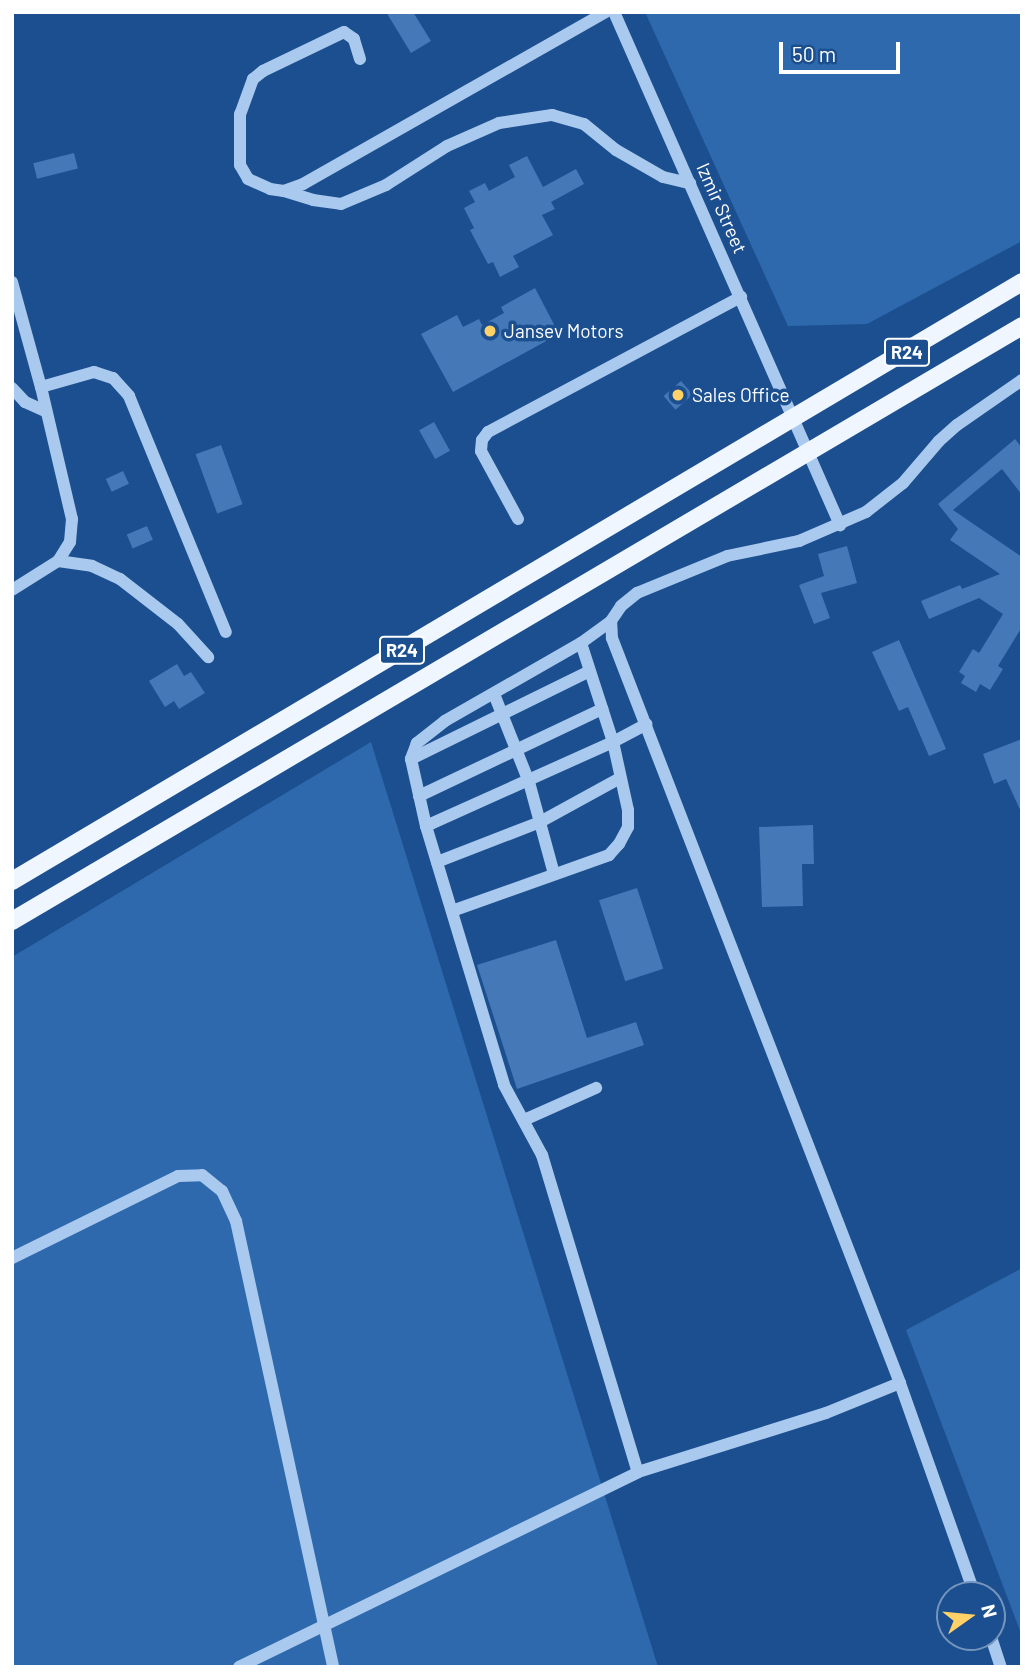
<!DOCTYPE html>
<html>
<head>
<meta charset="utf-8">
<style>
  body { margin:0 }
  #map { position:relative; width:1034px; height:1679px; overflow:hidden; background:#1b4f8f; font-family:Barlow,sans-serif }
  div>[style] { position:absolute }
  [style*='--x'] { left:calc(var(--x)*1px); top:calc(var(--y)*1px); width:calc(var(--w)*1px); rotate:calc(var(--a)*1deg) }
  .green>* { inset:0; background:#2e69ad }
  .building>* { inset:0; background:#4478b7; transform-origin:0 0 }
  .minor>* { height:12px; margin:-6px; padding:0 6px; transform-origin:6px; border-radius:6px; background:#a9c9ee }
  .major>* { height:18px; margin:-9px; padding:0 9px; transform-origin:9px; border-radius:9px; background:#f0f6ff }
  .dots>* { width:19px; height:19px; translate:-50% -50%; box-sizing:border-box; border:4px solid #1b4f8f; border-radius:50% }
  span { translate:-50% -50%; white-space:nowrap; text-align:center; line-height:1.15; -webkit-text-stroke:7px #1b4f8f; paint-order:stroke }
  .shield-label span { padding:2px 5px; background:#1b4f8f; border:2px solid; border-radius:5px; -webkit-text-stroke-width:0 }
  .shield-label { font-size:18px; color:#fff; font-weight:700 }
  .street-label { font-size:19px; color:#fff }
  .poi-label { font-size:19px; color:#fff }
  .left { translate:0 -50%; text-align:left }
  .frame { position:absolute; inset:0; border:14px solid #fff; pointer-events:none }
  .north { position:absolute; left:936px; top:1581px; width:70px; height:70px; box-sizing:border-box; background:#1b4f8f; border:2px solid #7695bc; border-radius:50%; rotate:75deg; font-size:19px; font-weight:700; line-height:28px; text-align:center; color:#fff }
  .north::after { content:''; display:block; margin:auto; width:24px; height:32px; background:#ffd166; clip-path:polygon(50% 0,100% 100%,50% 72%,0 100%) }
  .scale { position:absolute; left:779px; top:42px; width:121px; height:32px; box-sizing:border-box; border:4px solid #fff; border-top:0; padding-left:9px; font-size:21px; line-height:24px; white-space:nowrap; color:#fff; -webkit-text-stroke:5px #1b4f8f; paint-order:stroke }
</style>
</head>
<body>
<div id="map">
  <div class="green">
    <i style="clip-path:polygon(645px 12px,1022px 12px,1022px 241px,867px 324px,788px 326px)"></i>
    <i style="clip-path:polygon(371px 742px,658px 1667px,12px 1667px,12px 957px)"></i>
    <i style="clip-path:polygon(1022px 1268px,1022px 1636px,906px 1330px)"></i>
  </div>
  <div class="building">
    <i style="clip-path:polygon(386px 12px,413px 12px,431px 41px,411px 53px)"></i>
    <i style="left:74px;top:153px;width:16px;height:42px;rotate:76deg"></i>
    <i style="clip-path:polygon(527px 156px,543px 187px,576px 169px,584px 184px,551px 202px,555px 209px,542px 215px,553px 235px,513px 256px,519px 267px,500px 277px,493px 262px,488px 264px,470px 230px,474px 228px,464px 208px,475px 202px,469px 191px,485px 183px,489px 191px,515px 177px,509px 165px)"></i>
    <i style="clip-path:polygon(535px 288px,559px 334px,453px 392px,421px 334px,457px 315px,463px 327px,479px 319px,482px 325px,504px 313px,501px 307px)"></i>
    <i style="left:681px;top:381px;width:18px;height:23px;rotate:49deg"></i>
    <i style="left:434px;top:422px;width:33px;height:17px;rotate:61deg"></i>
    <i style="clip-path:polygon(1015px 439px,1022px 448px,1022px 495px,1002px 469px,953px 510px,1022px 557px,1022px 627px,998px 666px,1003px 669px,990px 690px,980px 684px,976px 692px,961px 683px,965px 676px,959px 672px,973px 649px,979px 653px,1003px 614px,979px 598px,929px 619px,921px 601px,960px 585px,962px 589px,1000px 574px,950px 540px,958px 529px,938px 504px)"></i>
    <i style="left:221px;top:445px;width:63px;height:27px;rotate:70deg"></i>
    <i style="left:123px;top:471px;width:14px;height:19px;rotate:65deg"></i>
    <i style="left:147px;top:526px;width:15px;height:22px;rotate:67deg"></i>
    <i style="clip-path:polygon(847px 546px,857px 583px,821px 593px,830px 618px,814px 624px,799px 585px,824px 576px,818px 554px)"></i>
    <i style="clip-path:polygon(899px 640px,946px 749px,929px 756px,908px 707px,899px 711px,872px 652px)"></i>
    <i style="clip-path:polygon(177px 664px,184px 676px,191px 672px,205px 693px,179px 709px,174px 701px,165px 707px,149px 681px)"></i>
    <i style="clip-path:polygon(1022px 739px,1022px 814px,1006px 779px,994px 784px,983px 754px)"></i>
    <i style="clip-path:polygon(813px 825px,814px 864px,802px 864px,803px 906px,762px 907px,759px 827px)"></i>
    <i style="left:637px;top:888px;width:85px;height:40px;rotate:72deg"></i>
    <i style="clip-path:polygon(556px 940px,587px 1038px,636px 1022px,644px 1045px,517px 1089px,477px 965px)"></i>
  </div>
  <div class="minor">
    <i style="--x:614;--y:12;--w:561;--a:66.22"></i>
    <i style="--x:360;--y:59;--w:21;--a:-107"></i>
    <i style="--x:354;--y:39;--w:12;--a:-145"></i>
    <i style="--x:344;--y:32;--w:90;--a:154.3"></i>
    <i style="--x:263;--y:71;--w:13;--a:141"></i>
    <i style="--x:253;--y:79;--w:37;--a:110"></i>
    <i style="--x:240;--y:114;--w:51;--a:90"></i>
    <i style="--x:240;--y:165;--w:16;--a:60"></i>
    <i style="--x:248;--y:179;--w:24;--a:24"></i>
    <i style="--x:270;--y:189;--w:14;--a:8"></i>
    <i style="--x:284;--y:191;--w:20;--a:-20"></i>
    <i style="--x:303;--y:184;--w:348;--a:-29.6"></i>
    <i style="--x:284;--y:191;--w:30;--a:17"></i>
    <i style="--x:313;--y:200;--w:28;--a:8"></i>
    <i style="--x:341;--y:204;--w:49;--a:-22.9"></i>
    <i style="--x:386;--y:185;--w:72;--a:-32.6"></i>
    <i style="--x:447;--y:146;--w:57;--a:-23.9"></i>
    <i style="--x:499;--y:123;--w:54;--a:-8.6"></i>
    <i style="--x:552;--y:115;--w:33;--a:16"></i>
    <i style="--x:584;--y:124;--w:41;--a:39.1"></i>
    <i style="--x:616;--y:150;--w:54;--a:29.9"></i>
    <i style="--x:663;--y:177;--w:28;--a:13"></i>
    <i style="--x:12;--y:282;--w:109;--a:74.6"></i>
    <i style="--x:41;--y:387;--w:136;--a:76.8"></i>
    <i style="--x:72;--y:519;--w:23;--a:95"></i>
    <i style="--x:70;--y:542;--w:22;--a:122"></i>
    <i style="--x:58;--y:561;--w:54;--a:147.8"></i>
    <i style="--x:41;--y:387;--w:55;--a:-15.8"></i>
    <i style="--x:94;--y:372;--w:20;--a:18"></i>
    <i style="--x:113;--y:378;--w:24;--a:48"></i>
    <i style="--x:129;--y:396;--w:255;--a:67.7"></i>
    <i style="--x:12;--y:388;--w:19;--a:47"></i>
    <i style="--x:25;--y:402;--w:22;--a:24"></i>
    <i style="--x:518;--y:519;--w:77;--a:-118.6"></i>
    <i style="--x:481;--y:451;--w:11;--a:-85"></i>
    <i style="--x:482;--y:440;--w:10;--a:-53"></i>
    <i style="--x:488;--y:432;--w:287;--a:-28.1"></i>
    <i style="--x:58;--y:561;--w:34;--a:8"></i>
    <i style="--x:92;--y:566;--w:31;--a:25"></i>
    <i style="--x:120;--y:579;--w:73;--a:37.8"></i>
    <i style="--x:178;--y:624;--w:45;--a:47.7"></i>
    <i style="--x:581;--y:643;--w:157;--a:150.2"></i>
    <i style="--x:445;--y:721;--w:36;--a:142"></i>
    <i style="--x:417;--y:743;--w:17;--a:111"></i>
    <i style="--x:411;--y:759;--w:69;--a:77.4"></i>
    <i style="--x:426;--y:826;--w:270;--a:73.2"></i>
    <i style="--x:504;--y:1085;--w:80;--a:61.5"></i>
    <i style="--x:542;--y:1155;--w:331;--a:73.2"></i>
    <i style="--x:494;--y:694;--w:95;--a:68.3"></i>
    <i style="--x:529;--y:782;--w:95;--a:74.8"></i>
    <i style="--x:411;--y:759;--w:199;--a:-26.2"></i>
    <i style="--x:419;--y:796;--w:203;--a:-25.4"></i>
    <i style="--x:426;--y:826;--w:205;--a:-24.2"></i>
    <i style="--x:613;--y:742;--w:104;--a:-107.9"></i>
    <i style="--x:581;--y:643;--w:37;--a:-36"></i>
    <i style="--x:437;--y:862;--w:110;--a:-21.2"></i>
    <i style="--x:540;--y:822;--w:91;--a:-28.8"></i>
    <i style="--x:452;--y:911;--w:167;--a:-19.6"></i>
    <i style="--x:609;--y:855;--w:15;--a:-48"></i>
    <i style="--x:619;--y:844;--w:19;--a:-62"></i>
    <i style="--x:628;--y:827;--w:17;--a:-90"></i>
    <i style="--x:628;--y:810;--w:70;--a:-102.4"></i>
    <i style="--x:613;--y:742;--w:38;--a:-28"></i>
    <i style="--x:524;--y:1120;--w:79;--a:-24"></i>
    <i style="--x:12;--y:1258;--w:185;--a:-26.3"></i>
    <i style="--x:178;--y:1176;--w:24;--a:-2"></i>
    <i style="--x:202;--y:1175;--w:26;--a:39"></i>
    <i style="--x:222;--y:1191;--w:33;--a:65"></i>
    <i style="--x:236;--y:1221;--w:456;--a:77.7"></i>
    <i style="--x:975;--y:1595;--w:225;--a:-109.5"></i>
    <i style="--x:900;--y:1383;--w:799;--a:-111.14"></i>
    <i style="--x:612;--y:638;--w:17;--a:-93"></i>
    <i style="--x:611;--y:621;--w:18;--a:-56"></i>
    <i style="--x:621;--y:606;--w:21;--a:-39"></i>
    <i style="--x:637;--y:593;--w:97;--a:-22.3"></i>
    <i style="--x:727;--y:556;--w:74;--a:-11.8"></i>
    <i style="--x:799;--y:541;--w:73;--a:-23.4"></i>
    <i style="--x:866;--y:512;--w:47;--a:-38.1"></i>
    <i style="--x:903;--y:483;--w:55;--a:-49.4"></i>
    <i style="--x:939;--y:441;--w:24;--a:-42"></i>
    <i style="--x:957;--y:425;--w:79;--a:-34.7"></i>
    <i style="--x:991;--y:1637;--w:32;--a:72"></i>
    <i style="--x:239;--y:1667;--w:444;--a:-26"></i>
    <i style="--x:638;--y:1472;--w:197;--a:-17.4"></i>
    <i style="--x:826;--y:1413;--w:80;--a:-22.1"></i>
  </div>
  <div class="major">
    <i style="--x:12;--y:881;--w:1174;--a:-30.67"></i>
    <i style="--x:12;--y:921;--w:1172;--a:-30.5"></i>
  </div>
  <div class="dots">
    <i style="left:490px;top:331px;background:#ffd166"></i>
    <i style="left:678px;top:395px;background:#ffd166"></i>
  </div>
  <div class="shield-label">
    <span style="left:907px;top:352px">R24</span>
    <span style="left:402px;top:650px">R24</span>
  </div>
  <div class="street-label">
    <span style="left:722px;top:208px;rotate:66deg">Izmir Street</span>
  </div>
  <div class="poi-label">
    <span class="left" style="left:504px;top:331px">Jansev Motors</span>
    <span class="left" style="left:692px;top:395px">Sales Office</span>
  </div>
  <div class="frame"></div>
  <div class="north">N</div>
  <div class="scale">50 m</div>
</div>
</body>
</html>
